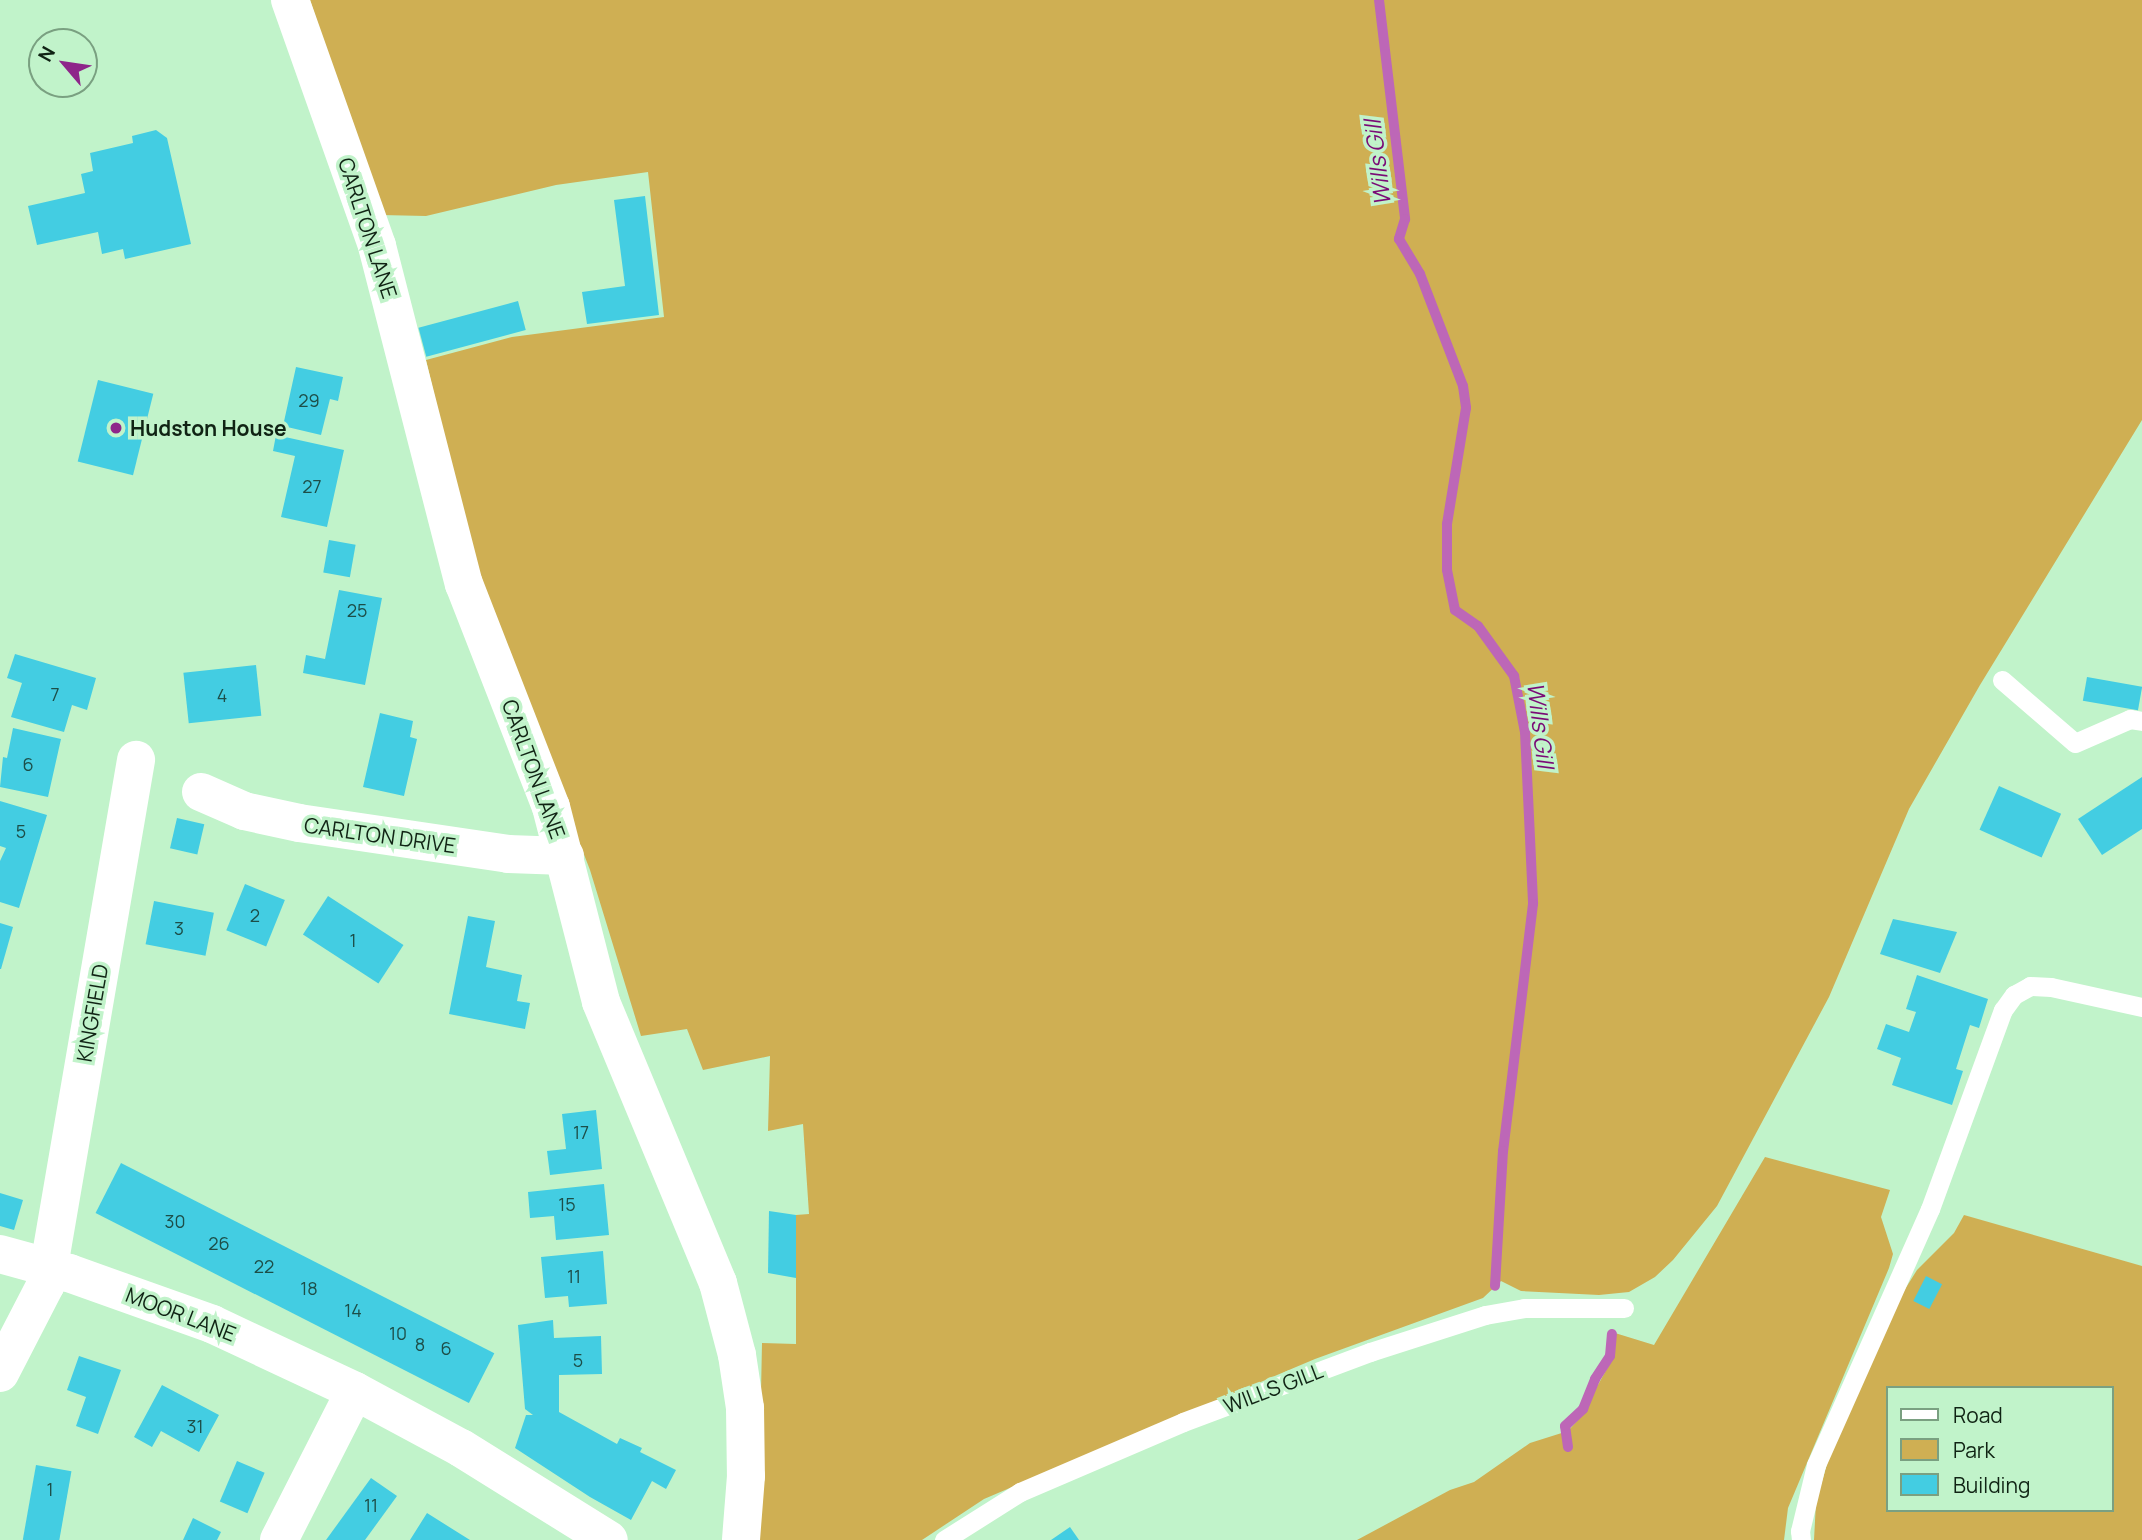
<!DOCTYPE html>
<html>
<head>
<meta charset="utf-8">
<style>
  body { margin:0 }
  #map { position:relative; width:2142px; height:1540px; overflow:hidden; background:#c1f3ca; font-family:Manrope,sans-serif }
  div>[style] { position:absolute }
  [style*='--x'] { left:calc(var(--x)*1px); top:calc(var(--y)*1px); width:calc(var(--w)*1px); rotate:calc(var(--a)*1deg) }
  .green>* { inset:0; background:#cfaf53 }
  .stream>* { height:10px; margin:-5px; padding:0 5px; transform-origin:5px; border-radius:5px; background:#bd67b7 }
  .building>* { inset:0; background:#43cde2; transform-origin:0 0 }
  .lane>* { height:19px; margin:-9.5px; padding:0 9.5px; transform-origin:9.5px; border-radius:9.5px; background:#fff }
  .street>* { height:38px; margin:-19px; padding:0 19px; transform-origin:19px; border-radius:19px; background:#fff }
  .dots>* { width:19px; height:19px; translate:-50% -50%; box-sizing:border-box; border:4px solid #c1f3ca; border-radius:50% }
  span { translate:-50% -50%; white-space:nowrap; text-align:center; line-height:1.15; -webkit-text-stroke:7px #c1f3ca; paint-order:stroke }
  .number-label { font-size:18px; color:#1d4e48 }
  .number-label span { -webkit-text-stroke-width:0 }
  .street-label { font-size:21px; color:#102314 }
  .poi-label { font-size:21px; color:#102314; font-weight:700 }
  .left { translate:0 -50%; text-align:left }
  .water-label { font-size:23px; color:#7a0a76; font-style:italic }
  .legend { position:absolute; left:1886px; top:1386px; width:228px; height:126px; box-sizing:border-box; background:#c1f3ca; border:2px solid #7aa081; margin:0; padding:9px 12px; list-style:none; font-size:21px; color:#102314 }
  .legend li { display:flex; align-items:center; gap:14px; height:35px }
  .legend b { width:35px; border:2px solid #7aa081 }
  .north { position:absolute; left:28px; top:28px; width:70px; height:70px; box-sizing:border-box; background:#c1f3ca; border:2px solid #7aa081; border-radius:50%; rotate:299deg; font-size:19px; font-weight:700; line-height:28px; text-align:center; color:#102314 }
  .north::after { content:''; display:block; margin:auto; width:24px; height:32px; background:#8e258a; clip-path:polygon(50% 0,100% 100%,50% 72%,0 100%) }
</style>
</head>
<body>
<div id="map">
  <div class="green">
    <i style="clip-path:polygon(310px 0,2142px 0,2142px 420px,1980px 685px,1909px 809px,1829px 997px,1717px 1206px,1673px 1260px,1655px 1277px,1629px 1292px,1599px 1295px,1521px 1291px,1501px 1281px,1483px 1298px,1315px 1359px,984px 1499px,922px 1540px,758px 1540px,762px 1343px,796px 1344px,796px 1215px,809px 1214px,803px 1124px,768px 1131px,770px 1056px,703px 1070px,687px 1029px,641px 1036px,590px 870px,478px 580px,426px 360px,512px 337px,664px 317px,648px 172px,556px 185px,426px 216px,381px 215px)"></i>
    <i style="clip-path:polygon(1765px 1157px,1890px 1190px,1881px 1217px,1893px 1254px,1889px 1268px,1788px 1508px,1784px 1540px,1357px 1540px,1450px 1490px,1474px 1482px,1530px 1443px,1568px 1431px,1579px 1419px,1614px 1356px,1615px 1333px,1654px 1345px)"></i>
    <i style="clip-path:polygon(evenodd,1964px 1215px,2142px 1266px,2142px 1540px,1814px 1540px,1816px 1502px,1832px 1447px,1902px 1294px,1917px 1270px,1954px 1233px,1964px 1215px,1888px 1388px,2112px 1388px,2112px 1510px,1888px 1510px,1888px 1388px)"></i>
  </div>
  <div class="stream">
    <i style="--x:1379;--y:0;--w:221;--a:83.2"></i>
    <i style="--x:1405;--y:219;--w:21;--a:107"></i>
    <i style="--x:1399;--y:239;--w:41;--a:59"></i>
    <i style="--x:1420;--y:274;--w:120;--a:69"></i>
    <i style="--x:1463;--y:386;--w:22;--a:82"></i>
    <i style="--x:1466;--y:408;--w:118;--a:99.3"></i>
    <i style="--x:1447;--y:524;--w:46;--a:90"></i>
    <i style="--x:1447;--y:570;--w:41;--a:78.7"></i>
    <i style="--x:1455;--y:610;--w:28;--a:35"></i>
    <i style="--x:1478;--y:626;--w:62;--a:54.2"></i>
    <i style="--x:1514;--y:676;--w:57;--a:78.9"></i>
    <i style="--x:1525;--y:732;--w:172;--a:87.3"></i>
    <i style="--x:1533;--y:904;--w:249;--a:96.9"></i>
    <i style="--x:1503;--y:1151;--w:135;--a:93.4"></i>
    <i style="--x:1568;--y:1447;--w:21;--a:-98"></i>
    <i style="--x:1565;--y:1426;--w:25;--a:-43"></i>
    <i style="--x:1583;--y:1409;--w:32;--a:-68"></i>
    <i style="--x:1595;--y:1379;--w:27;--a:-57"></i>
    <i style="--x:1610;--y:1356;--w:22;--a:-85"></i>
  </div>
  <div class="building">
    <i style="clip-path:polygon(156px 130px,167px 138px,191px 244px,125px 259px,123px 249px,102px 254px,98px 232px,37px 245px,28px 206px,85px 193px,81px 174px,93px 171px,90px 153px,133px 143px,132px 136px)"></i>
    <i style="clip-path:polygon(645px 196px,659px 315px,587px 324px,582px 292px,625px 286px,614px 200px)"></i>
    <i style="left:518px;top:301px;width:30px;height:103px;rotate:75deg"></i>
    <i style="clip-path:polygon(296px 367px,343px 377px,338px 401px,330px 399px,321px 435px,283px 426px)"></i>
    <i style="left:98px;top:380px;width:57px;height:84px;rotate:14deg"></i>
    <i style="clip-path:polygon(276px 435px,344px 450px,327px 527px,281px 517px,295px 456px,273px 451px)"></i>
    <i style="left:329px;top:540px;width:27px;height:33px;rotate:10deg"></i>
    <i style="clip-path:polygon(339px 590px,382px 598px,365px 685px,303px 673px,306px 655px,325px 659px)"></i>
    <i style="clip-path:polygon(15px 654px,96px 678px,87px 710px,72px 705px,64px 732px,11px 717px,22px 683px,7px 678px)"></i>
    <i style="left:256px;top:665px;width:51px;height:73px;rotate:84deg"></i>
    <i style="left:2087px;top:677px;width:56px;height:24px;rotate:10deg"></i>
    <i style="clip-path:polygon(380px 713px,413px 721px,410px 737px,417px 739px,404px 796px,363px 787px)"></i>
    <i style="clip-path:polygon(13px 728px,61px 739px,48px 797px,0 787px,3px 757px,7px 758px)"></i>
    <i style="clip-path:polygon(2142px 777px,2142px 829px,2102px 855px,2078px 819px)"></i>
    <i style="left:1999px;top:786px;width:68px;height:48px;rotate:24deg"></i>
    <i style="clip-path:polygon(0 801px,47px 815px,19px 908px,0 902px,0 861px,6px 848px,0 846px)"></i>
    <i style="left:177px;top:818px;width:28px;height:31px;rotate:13deg"></i>
    <i style="left:245px;top:884px;width:43px;height:50px;rotate:22deg"></i>
    <i style="left:328px;top:896px;width:90px;height:46px;rotate:33deg"></i>
    <i style="left:154px;top:901px;width:61px;height:44px;rotate:11deg"></i>
    <i style="clip-path:polygon(468px 916px,495px 921px,486px 967px,522px 975px,517px 1001px,530px 1003px,525px 1029px,449px 1014px)"></i>
    <i style="clip-path:polygon(1893px 919px,1957px 932px,1940px 973px,1880px 954px)"></i>
    <i style="clip-path:polygon(0 923px,13px 927px,1px 969px,0 969px)"></i>
    <i style="clip-path:polygon(1917px 975px,1988px 999px,1979px 1028px,1970px 1025px,1956px 1069px,1963px 1071px,1952px 1105px,1892px 1085px,1901px 1058px,1877px 1049px,1886px 1024px,1909px 1032px,1916px 1012px,1906px 1009px)"></i>
    <i style="clip-path:polygon(596px 1110px,602px 1169px,550px 1175px,547px 1151px,566px 1149px,562px 1114px)"></i>
    <i style="left:121px;top:1163px;width:419px;height:56px;rotate:27deg"></i>
    <i style="clip-path:polygon(604px 1184px,609px 1235px,556px 1240px,554px 1216px,530px 1218px,528px 1192px)"></i>
    <i style="clip-path:polygon(0 1193px,23px 1200px,14px 1230px,0 1226px)"></i>
    <i style="clip-path:polygon(769px 1211px,796px 1215px,796px 1278px,768px 1273px)"></i>
    <i style="clip-path:polygon(603px 1251px,607px 1304px,569px 1307px,568px 1296px,545px 1298px,541px 1257px)"></i>
    <i style="left:1926px;top:1276px;width:18px;height:28px;rotate:27deg"></i>
    <i style="clip-path:polygon(553px 1320px,554px 1338px,601px 1336px,602px 1374px,559px 1375px,559px 1412px,617px 1444px,620px 1438px,642px 1448px,640px 1452px,676px 1470px,666px 1489px,652px 1481px,631px 1520px,590px 1497px,515px 1448px,526px 1415px,533px 1415px,525px 1409px,518px 1325px)"></i>
    <i style="clip-path:polygon(79px 1356px,121px 1370px,98px 1434px,76px 1426px,86px 1397px,67px 1390px)"></i>
    <i style="clip-path:polygon(162px 1385px,219px 1415px,199px 1452px,161px 1431px,152px 1447px,134px 1437px)"></i>
    <i style="left:237px;top:1461px;width:30px;height:44px;rotate:23deg"></i>
    <i style="left:36px;top:1465px;width:36px;height:76px;rotate:10deg"></i>
    <i style="clip-path:polygon(371px 1478px,397px 1496px,365px 1540px,326px 1540px)"></i>
    <i style="clip-path:polygon(427px 1513px,454px 1530px,470px 1540px,410px 1540px)"></i>
    <i style="clip-path:polygon(193px 1518px,221px 1532px,217px 1540px,183px 1540px)"></i>
    <i style="clip-path:polygon(1070px 1527px,1079px 1540px,1051px 1540px)"></i>
  </div>
  <div class="lane">
    <i style="--x:2002;--y:680;--w:96;--a:40.8"></i>
    <i style="--x:2075;--y:743;--w:60;--a:-23.6"></i>
    <i style="--x:2130;--y:719;--w:12;--a:9"></i>
    <i style="--x:944;--y:1540;--w:90;--a:-32.3"></i>
    <i style="--x:1020;--y:1492;--w:177;--a:-23.2"></i>
    <i style="--x:1183;--y:1422;--w:200;--a:-20.5"></i>
    <i style="--x:1370;--y:1352;--w:121;--a:-17.8"></i>
    <i style="--x:1485;--y:1315;--w:40;--a:-10"></i>
    <i style="--x:1524;--y:1308;--w:100;--a:0"></i>
    <i style="--x:1801;--y:1540;--w:9;--a:-96"></i>
    <i style="--x:1800;--y:1531;--w:68;--a:-76.4"></i>
    <i style="--x:1816;--y:1465;--w:280;--a:-66"></i>
    <i style="--x:1930;--y:1209;--w:212;--a:-69.9"></i>
    <i style="--x:2003;--y:1010;--w:19;--a:-54"></i>
    <i style="--x:2014;--y:995;--w:18;--a:-29"></i>
    <i style="--x:2030;--y:986;--w:21;--a:3"></i>
    <i style="--x:2051;--y:987;--w:93;--a:12.4"></i>
  </div>
  <div class="street">
    <i style="--x:290;--y:0;--w:261;--a:70.5"></i>
    <i style="--x:377;--y:246;--w:349;--a:75.6"></i>
    <i style="--x:464;--y:584;--w:239;--a:68.7"></i>
    <i style="--x:551;--y:807;--w:201;--a:75.6"></i>
    <i style="--x:601;--y:1002;--w:304;--a:67.4"></i>
    <i style="--x:718;--y:1283;--w:74;--a:75.2"></i>
    <i style="--x:737;--y:1355;--w:54;--a:81.4"></i>
    <i style="--x:745;--y:1408;--w:68;--a:89.2"></i>
    <i style="--x:746;--y:1476;--w:64;--a:94.5"></i>
    <i style="--x:201;--y:792;--w:47;--a:23.8"></i>
    <i style="--x:244;--y:811;--w:56;--a:12.3"></i>
    <i style="--x:299;--y:823;--w:211;--a:8.4"></i>
    <i style="--x:508;--y:854;--w:57;--a:2"></i>
    <i style="--x:0;--y:1254;--w:72;--a:15.4"></i>
    <i style="--x:69;--y:1273;--w:152;--a:19.6"></i>
    <i style="--x:212;--y:1324;--w:158;--a:25.1"></i>
    <i style="--x:355;--y:1391;--w:120;--a:28.3"></i>
    <i style="--x:461;--y:1448;--w:174;--a:31.9"></i>
    <i style="--x:0;--y:1373;--w:100;--a:-62.7"></i>
    <i style="--x:46;--y:1284;--w:532;--a:-80.25"></i>
    <i style="--x:279;--y:1540;--w:167;--a:-63"></i>
  </div>
  <div class="dots">
    <i style="left:116px;top:428px;background:#8e258a"></i>
  </div>
  <div class="number-label">
    <span style="left:309px;top:400px">29</span>
    <span style="left:312px;top:486px">27</span>
    <span style="left:357px;top:610px">25</span>
    <span style="left:55px;top:694px">7</span>
    <span style="left:222px;top:695px">4</span>
    <span style="left:28px;top:764px">6</span>
    <span style="left:21px;top:831px">5</span>
    <span style="left:255px;top:915px">2</span>
    <span style="left:179px;top:928px">3</span>
    <span style="left:353px;top:940px">1</span>
    <span style="left:581px;top:1132px">17</span>
    <span style="left:567px;top:1204px">15</span>
    <span style="left:175px;top:1221px">30</span>
    <span style="left:219px;top:1243px">26</span>
    <span style="left:264px;top:1266px">22</span>
    <span style="left:574px;top:1276px">11</span>
    <span style="left:309px;top:1288px">18</span>
    <span style="left:353px;top:1310px">14</span>
    <span style="left:398px;top:1333px">10</span>
    <span style="left:420px;top:1344px">8</span>
    <span style="left:446px;top:1348px">6</span>
    <span style="left:578px;top:1360px">5</span>
    <span style="left:195px;top:1426px">31</span>
    <span style="left:50px;top:1489px">1</span>
    <span style="left:371px;top:1505px">11</span>
  </div>
  <div class="street-label">
    <span style="left:368px;top:228px;rotate:72deg">CARLTON LANE</span>
    <span style="left:534px;top:769px;rotate:70deg">CARLTON LANE</span>
    <span style="left:380px;top:835px;rotate:8deg">CARLTON DRIVE</span>
    <span style="left:92px;top:1013px;rotate:-80deg">KINGFIELD</span>
    <span style="left:181px;top:1314px;rotate:21deg">MOOR LANE</span>
    <span style="left:1273px;top:1388px;rotate:-21deg">WILLS GILL</span>
  </div>
  <div class="poi-label">
    <span class="left" style="left:130px;top:428px">Hudston House</span>
  </div>
  <div class="water-label">
    <span style="left:1377px;top:163px;rotate:-97deg">Wills Gill</span>
    <span style="left:1541px;top:725px;rotate:83deg">Wills Gill</span>
  </div>
  <ul class="legend">
  <li><b style="height:9px;background:#fff"></b>Road</li>
  <li><b style="height:19px;background:#cfaf53"></b>Park</li>
  <li><b style="height:19px;background:#43cde2"></b>Building</li>
  </ul>
  <div class="north">N</div>
</div>
</body>
</html>
